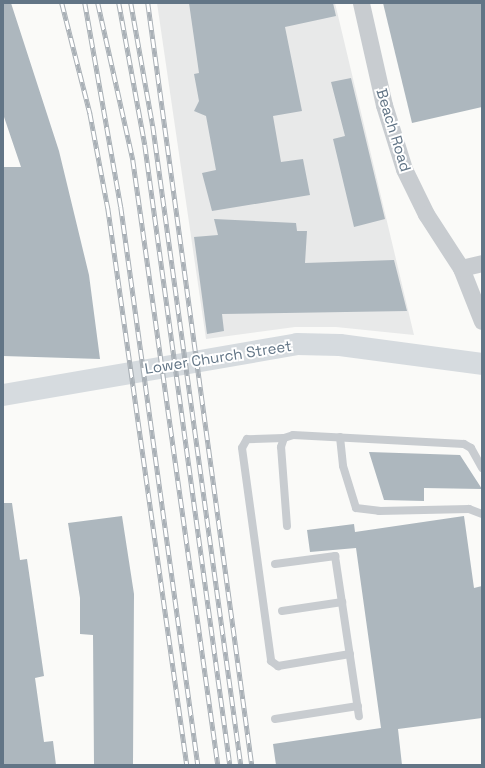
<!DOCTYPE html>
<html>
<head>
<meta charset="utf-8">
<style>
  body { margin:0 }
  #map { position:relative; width:485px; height:768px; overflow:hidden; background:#fafaf8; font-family:"Space Grotesk",sans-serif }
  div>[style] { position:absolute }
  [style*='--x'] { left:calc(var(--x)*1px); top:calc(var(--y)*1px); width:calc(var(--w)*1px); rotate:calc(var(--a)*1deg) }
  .built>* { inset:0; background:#e8e9e9 }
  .building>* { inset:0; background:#adb7be }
  .service>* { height:8px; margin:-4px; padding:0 4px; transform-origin:4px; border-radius:4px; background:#c8ccd0 }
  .minor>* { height:17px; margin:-8.5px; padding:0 8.5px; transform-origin:8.5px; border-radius:8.5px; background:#c8ccd0 }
  .secondary>* { height:22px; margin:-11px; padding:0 11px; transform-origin:11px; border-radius:11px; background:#d6dbdf }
  .rail>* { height:4.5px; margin-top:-2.25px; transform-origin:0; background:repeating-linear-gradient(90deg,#fff 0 9px,#a9b0b6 0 18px); box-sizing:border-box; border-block:1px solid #a9b0b6 }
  span { translate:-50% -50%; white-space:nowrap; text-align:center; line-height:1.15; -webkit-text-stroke:4px #fff; paint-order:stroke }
  .street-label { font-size:15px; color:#627586 }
  .frame { position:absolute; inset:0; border:4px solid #627586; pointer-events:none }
</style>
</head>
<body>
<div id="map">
  <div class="built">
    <i style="clip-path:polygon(157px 3px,335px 3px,414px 335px,336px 327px,295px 327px,206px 339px)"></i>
  </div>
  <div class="building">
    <i style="clip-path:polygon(3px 3px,11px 3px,59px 151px,89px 275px,100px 359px,3px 356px,3px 167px,21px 167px,3px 114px)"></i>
    <i style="clip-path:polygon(189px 3px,333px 3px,336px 16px,285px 27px,302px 111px,273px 116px,281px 162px,303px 159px,310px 195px,212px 211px,202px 173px,216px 170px,206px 116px,194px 111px,199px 101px,194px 74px,199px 73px)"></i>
    <i style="clip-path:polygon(383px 3px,482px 3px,482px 107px,412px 123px)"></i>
    <i style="clip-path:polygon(351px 78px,385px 219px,354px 227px,333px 139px,345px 136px,331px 82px)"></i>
    <i style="clip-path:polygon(214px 219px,296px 223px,297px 231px,307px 231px,305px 263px,394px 260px,407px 311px,222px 314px,224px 331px,207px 334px,194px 237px,218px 235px)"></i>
    <i style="clip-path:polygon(369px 452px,460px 455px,482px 489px,424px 488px,424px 501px,384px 500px)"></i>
    <i style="clip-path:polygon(3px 503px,12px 503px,20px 560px,27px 559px,44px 676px,35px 678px,44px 742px,53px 741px,56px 765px,3px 765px)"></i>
    <i style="clip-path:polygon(122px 516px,134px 594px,133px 765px,94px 765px,93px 635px,80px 634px,80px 598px,68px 523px)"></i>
    <i style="clip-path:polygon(464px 516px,474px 588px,482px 586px,482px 718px,398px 729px,402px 765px,276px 765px,273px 744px,381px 728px,356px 548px,310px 552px,307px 530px,354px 524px,355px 532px)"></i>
  </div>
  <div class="service">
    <i style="--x:340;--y:437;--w:29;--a:84"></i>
    <i style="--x:343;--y:466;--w:44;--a:72.8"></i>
    <i style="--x:356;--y:508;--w:23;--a:7"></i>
    <i style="--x:379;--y:511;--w:90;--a:-1.3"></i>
    <i style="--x:469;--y:509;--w:14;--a:21"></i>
    <i style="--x:284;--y:438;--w:37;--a:178"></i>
    <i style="--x:247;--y:439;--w:10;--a:119"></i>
    <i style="--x:242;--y:448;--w:215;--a:82.2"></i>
    <i style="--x:271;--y:661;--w:9;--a:36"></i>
    <i style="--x:278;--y:666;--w:73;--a:-9.5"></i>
    <i style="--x:287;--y:526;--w:79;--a:-94.3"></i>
    <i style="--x:281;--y:447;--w:9;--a:-72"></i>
    <i style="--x:284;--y:438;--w:9;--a:-18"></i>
    <i style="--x:293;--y:435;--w:171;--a:3"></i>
    <i style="--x:464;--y:444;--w:8;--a:30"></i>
    <i style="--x:471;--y:448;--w:23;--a:61"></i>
    <i style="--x:275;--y:564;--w:61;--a:-7.6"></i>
    <i style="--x:335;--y:556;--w:162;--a:81.5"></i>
    <i style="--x:282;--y:611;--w:61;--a:-8.5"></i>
    <i style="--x:275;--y:719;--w:84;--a:-8.9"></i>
  </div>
  <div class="minor">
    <i style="--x:361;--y:3;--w:105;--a:77.3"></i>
    <i style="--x:384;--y:105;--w:67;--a:72.6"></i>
    <i style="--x:404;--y:169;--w:50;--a:63.9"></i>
    <i style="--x:426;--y:214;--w:64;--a:57.1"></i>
    <i style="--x:461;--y:268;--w:57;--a:68.4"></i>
    <i style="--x:461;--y:268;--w:22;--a:-13"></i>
  </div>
  <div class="secondary">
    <i style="--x:3;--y:395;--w:298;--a:-9.8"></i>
    <i style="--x:297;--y:344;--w:43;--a:1.3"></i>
    <i style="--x:340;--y:345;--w:143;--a:7.6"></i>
  </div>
  <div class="rail">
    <i style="--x:62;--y:3;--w:114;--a:75.7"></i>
    <i style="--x:90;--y:113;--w:97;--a:79.3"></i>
    <i style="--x:108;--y:208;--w:563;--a:81.93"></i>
    <i style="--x:85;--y:3;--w:207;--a:80"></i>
    <i style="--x:121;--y:207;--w:563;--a:82.14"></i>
    <i style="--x:98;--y:3;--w:161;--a:77.4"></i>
    <i style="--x:133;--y:160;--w:611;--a:82"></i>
    <i style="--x:119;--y:3;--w:144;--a:79.6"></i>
    <i style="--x:145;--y:145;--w:626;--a:82.19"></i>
    <i style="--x:131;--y:3;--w:125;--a:79.9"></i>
    <i style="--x:153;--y:126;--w:645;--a:82.16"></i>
    <i style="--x:148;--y:3;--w:769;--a:82.23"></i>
  </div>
  <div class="street-label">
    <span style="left:394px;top:130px;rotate:73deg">Beach Road</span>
    <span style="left:218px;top:357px;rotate:-9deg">Lower Church Street</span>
  </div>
  <div class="frame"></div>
</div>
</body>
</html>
